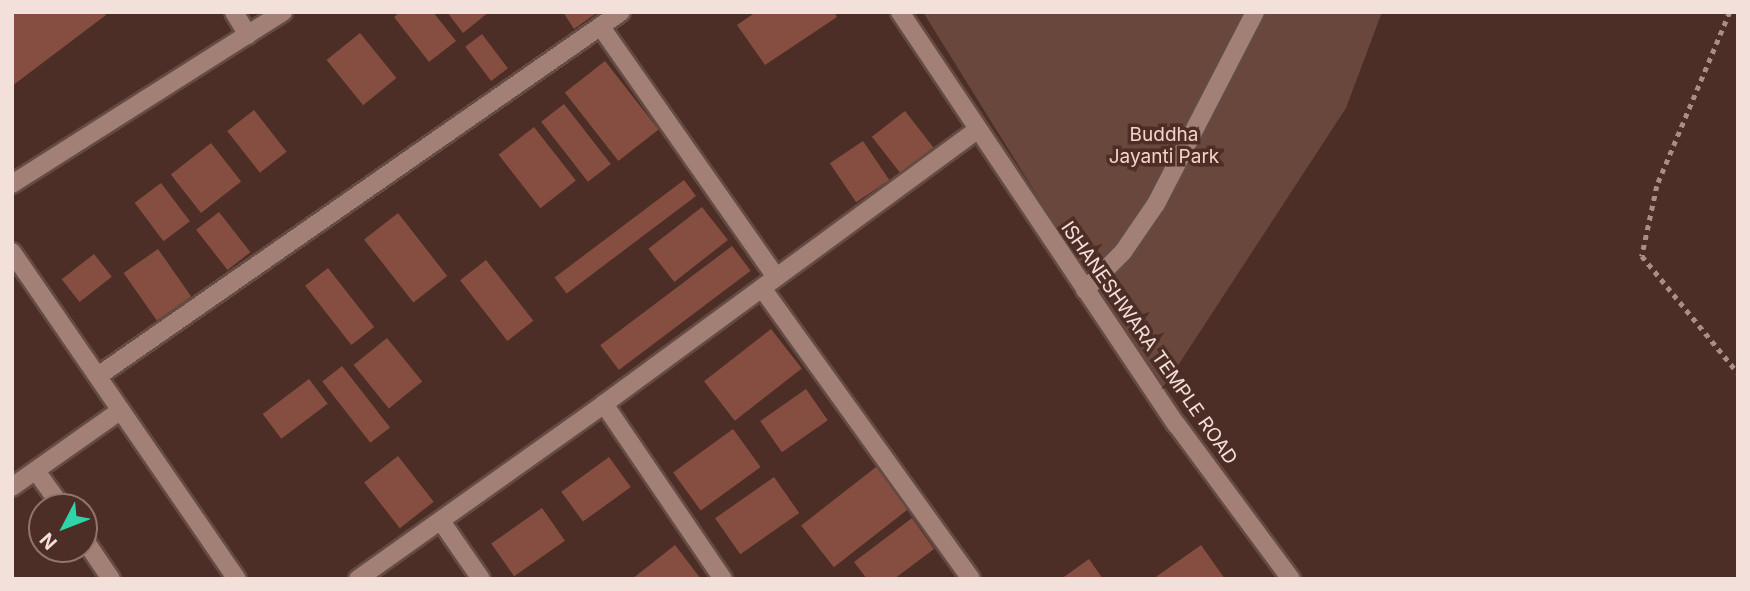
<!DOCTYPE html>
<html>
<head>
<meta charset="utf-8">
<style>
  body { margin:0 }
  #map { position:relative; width:1750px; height:591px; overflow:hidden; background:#4c2e26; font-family:Inter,sans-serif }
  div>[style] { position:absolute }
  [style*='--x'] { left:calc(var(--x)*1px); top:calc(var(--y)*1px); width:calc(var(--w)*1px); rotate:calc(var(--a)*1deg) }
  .green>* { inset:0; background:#69473d }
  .building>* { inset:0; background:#854e40; transform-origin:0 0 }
  .path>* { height:4.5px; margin-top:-2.25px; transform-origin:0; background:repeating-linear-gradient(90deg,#a78f88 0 5px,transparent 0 10px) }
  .roads { filter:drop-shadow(2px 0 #644b44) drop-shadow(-2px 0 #644b44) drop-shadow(0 2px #644b44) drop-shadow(0 -2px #644b44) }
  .pedestrian>* { height:18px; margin:-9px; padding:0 9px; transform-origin:9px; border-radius:9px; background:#a38076 }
  .minor>* { height:18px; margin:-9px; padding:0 9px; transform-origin:9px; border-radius:9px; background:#a38076 }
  span { translate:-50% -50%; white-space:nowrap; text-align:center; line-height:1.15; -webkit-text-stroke:7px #4c2e26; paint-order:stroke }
  .park-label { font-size:19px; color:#f7d2c9 }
  .street-label { font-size:19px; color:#f4e0da }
  .frame { position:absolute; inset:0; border:14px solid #f4e0da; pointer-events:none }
  .north { position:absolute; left:28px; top:493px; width:70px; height:70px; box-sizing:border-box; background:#4c2e26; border:2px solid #8f756e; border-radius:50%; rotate:228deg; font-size:19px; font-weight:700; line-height:28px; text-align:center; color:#f4e0da }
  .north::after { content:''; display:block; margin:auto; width:24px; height:32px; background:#31d4a9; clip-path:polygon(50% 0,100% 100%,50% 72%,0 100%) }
</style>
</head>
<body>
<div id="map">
  <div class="green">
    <i style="clip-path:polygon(923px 12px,1382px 12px,1346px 108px,1160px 393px)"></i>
  </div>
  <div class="building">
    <i style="clip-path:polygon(12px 12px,104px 12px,106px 15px,12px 86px)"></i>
    <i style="clip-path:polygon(400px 12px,433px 12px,456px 41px,429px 62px,394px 17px)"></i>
    <i style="clip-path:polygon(447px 12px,489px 12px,463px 33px)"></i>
    <i style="clip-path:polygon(563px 12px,598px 12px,574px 29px)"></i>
    <i style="clip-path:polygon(756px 12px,834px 12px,837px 17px,765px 65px,737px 25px)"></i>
    <i style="left:360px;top:33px;width:58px;height:43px;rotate:51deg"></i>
    <i style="left:482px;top:34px;width:43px;height:21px;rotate:53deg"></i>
    <i style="left:605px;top:61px;width:87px;height:51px;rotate:52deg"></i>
    <i style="left:564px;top:104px;width:76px;height:29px;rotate:52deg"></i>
    <i style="left:254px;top:110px;width:53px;height:34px;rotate:52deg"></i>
    <i style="left:905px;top:111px;width:46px;height:42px;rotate:52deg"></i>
    <i style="left:534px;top:127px;width:68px;height:45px;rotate:52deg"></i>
    <i style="left:863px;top:141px;width:47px;height:40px;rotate:56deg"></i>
    <i style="left:211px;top:143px;width:49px;height:51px;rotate:52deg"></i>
    <i style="left:684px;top:180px;width:20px;height:162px;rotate:53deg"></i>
    <i style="left:161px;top:183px;width:48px;height:33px;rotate:53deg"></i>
    <i style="left:702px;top:207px;width:42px;height:68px;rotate:52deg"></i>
    <i style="left:219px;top:212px;width:51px;height:29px;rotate:52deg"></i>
    <i style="left:398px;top:213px;width:80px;height:43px;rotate:52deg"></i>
    <i style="left:732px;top:246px;width:31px;height:165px;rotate:53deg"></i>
    <i style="left:158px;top:249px;width:58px;height:42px;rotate:55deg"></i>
    <i style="left:94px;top:254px;width:29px;height:41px;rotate:52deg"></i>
    <i style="left:486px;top:260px;width:77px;height:33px;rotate:52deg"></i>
    <i style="left:328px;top:268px;width:75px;height:29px;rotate:52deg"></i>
    <i style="left:771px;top:329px;width:50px;height:85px;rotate:52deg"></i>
    <i style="left:387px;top:338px;width:56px;height:43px;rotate:51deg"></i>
    <i style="left:342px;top:366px;width:78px;height:25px;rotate:52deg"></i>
    <i style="left:309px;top:379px;width:31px;height:58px;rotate:53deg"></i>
    <i style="left:806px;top:389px;width:38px;height:56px;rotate:55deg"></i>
    <i style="left:733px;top:429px;width:47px;height:74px;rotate:54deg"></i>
    <i style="left:398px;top:456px;width:58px;height:43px;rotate:52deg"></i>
    <i style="left:609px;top:457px;width:37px;height:59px;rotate:54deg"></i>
    <i style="left:876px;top:467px;width:53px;height:95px;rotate:52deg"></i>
    <i style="left:774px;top:477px;width:44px;height:72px;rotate:55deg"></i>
    <i style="left:542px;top:508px;width:40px;height:62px;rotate:55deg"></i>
    <i style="clip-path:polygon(912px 518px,934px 549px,894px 579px,867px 579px,854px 562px)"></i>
    <i style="clip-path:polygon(675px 545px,701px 579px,632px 579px)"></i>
    <i style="clip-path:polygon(1201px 545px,1225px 579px,1153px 579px)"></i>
    <i style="clip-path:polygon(1089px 559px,1103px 579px,1061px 579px)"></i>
  </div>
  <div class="path">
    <i style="--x:1730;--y:12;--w:189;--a:112.8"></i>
    <i style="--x:1657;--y:186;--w:72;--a:102.1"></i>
    <i style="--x:1642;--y:256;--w:151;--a:50.6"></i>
  </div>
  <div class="roads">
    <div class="pedestrian">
      <i style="--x:1085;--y:290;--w:54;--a:-45"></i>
      <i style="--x:1123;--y:252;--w:58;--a:-55.5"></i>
      <i style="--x:1156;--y:204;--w:216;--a:-62.7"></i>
    </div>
    <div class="minor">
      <i style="--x:234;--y:12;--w:27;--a:59"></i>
      <i style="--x:900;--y:12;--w:497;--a:56.2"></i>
      <i style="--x:1177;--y:425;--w:192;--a:53.5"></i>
      <i style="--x:601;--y:27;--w:305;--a:55"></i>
      <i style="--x:12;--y:184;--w:321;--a:-32.4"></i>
      <i style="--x:12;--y:252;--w:397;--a:55.5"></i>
      <i style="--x:762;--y:288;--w:358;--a:54.3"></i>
      <i style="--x:98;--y:376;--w:637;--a:-34.84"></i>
      <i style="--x:604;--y:404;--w:212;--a:55.8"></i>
      <i style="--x:36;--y:471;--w:44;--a:54.2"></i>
      <i style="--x:12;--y:487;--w:133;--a:-35.2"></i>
      <i style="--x:441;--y:521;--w:70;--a:55.4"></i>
      <i style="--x:84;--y:539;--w:48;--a:56"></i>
      <i style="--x:358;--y:579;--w:302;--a:-35.4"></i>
      <i style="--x:604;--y:404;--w:464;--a:-36.3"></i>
    </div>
  </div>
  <div class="park-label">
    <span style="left:1164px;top:146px">Buddha<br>Jayanti Park</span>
  </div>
  <div class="street-label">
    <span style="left:1149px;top:343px;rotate:55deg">ISHANESHWARA TEMPLE ROAD</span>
  </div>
  <div class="frame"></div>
  <div class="north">N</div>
</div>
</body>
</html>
